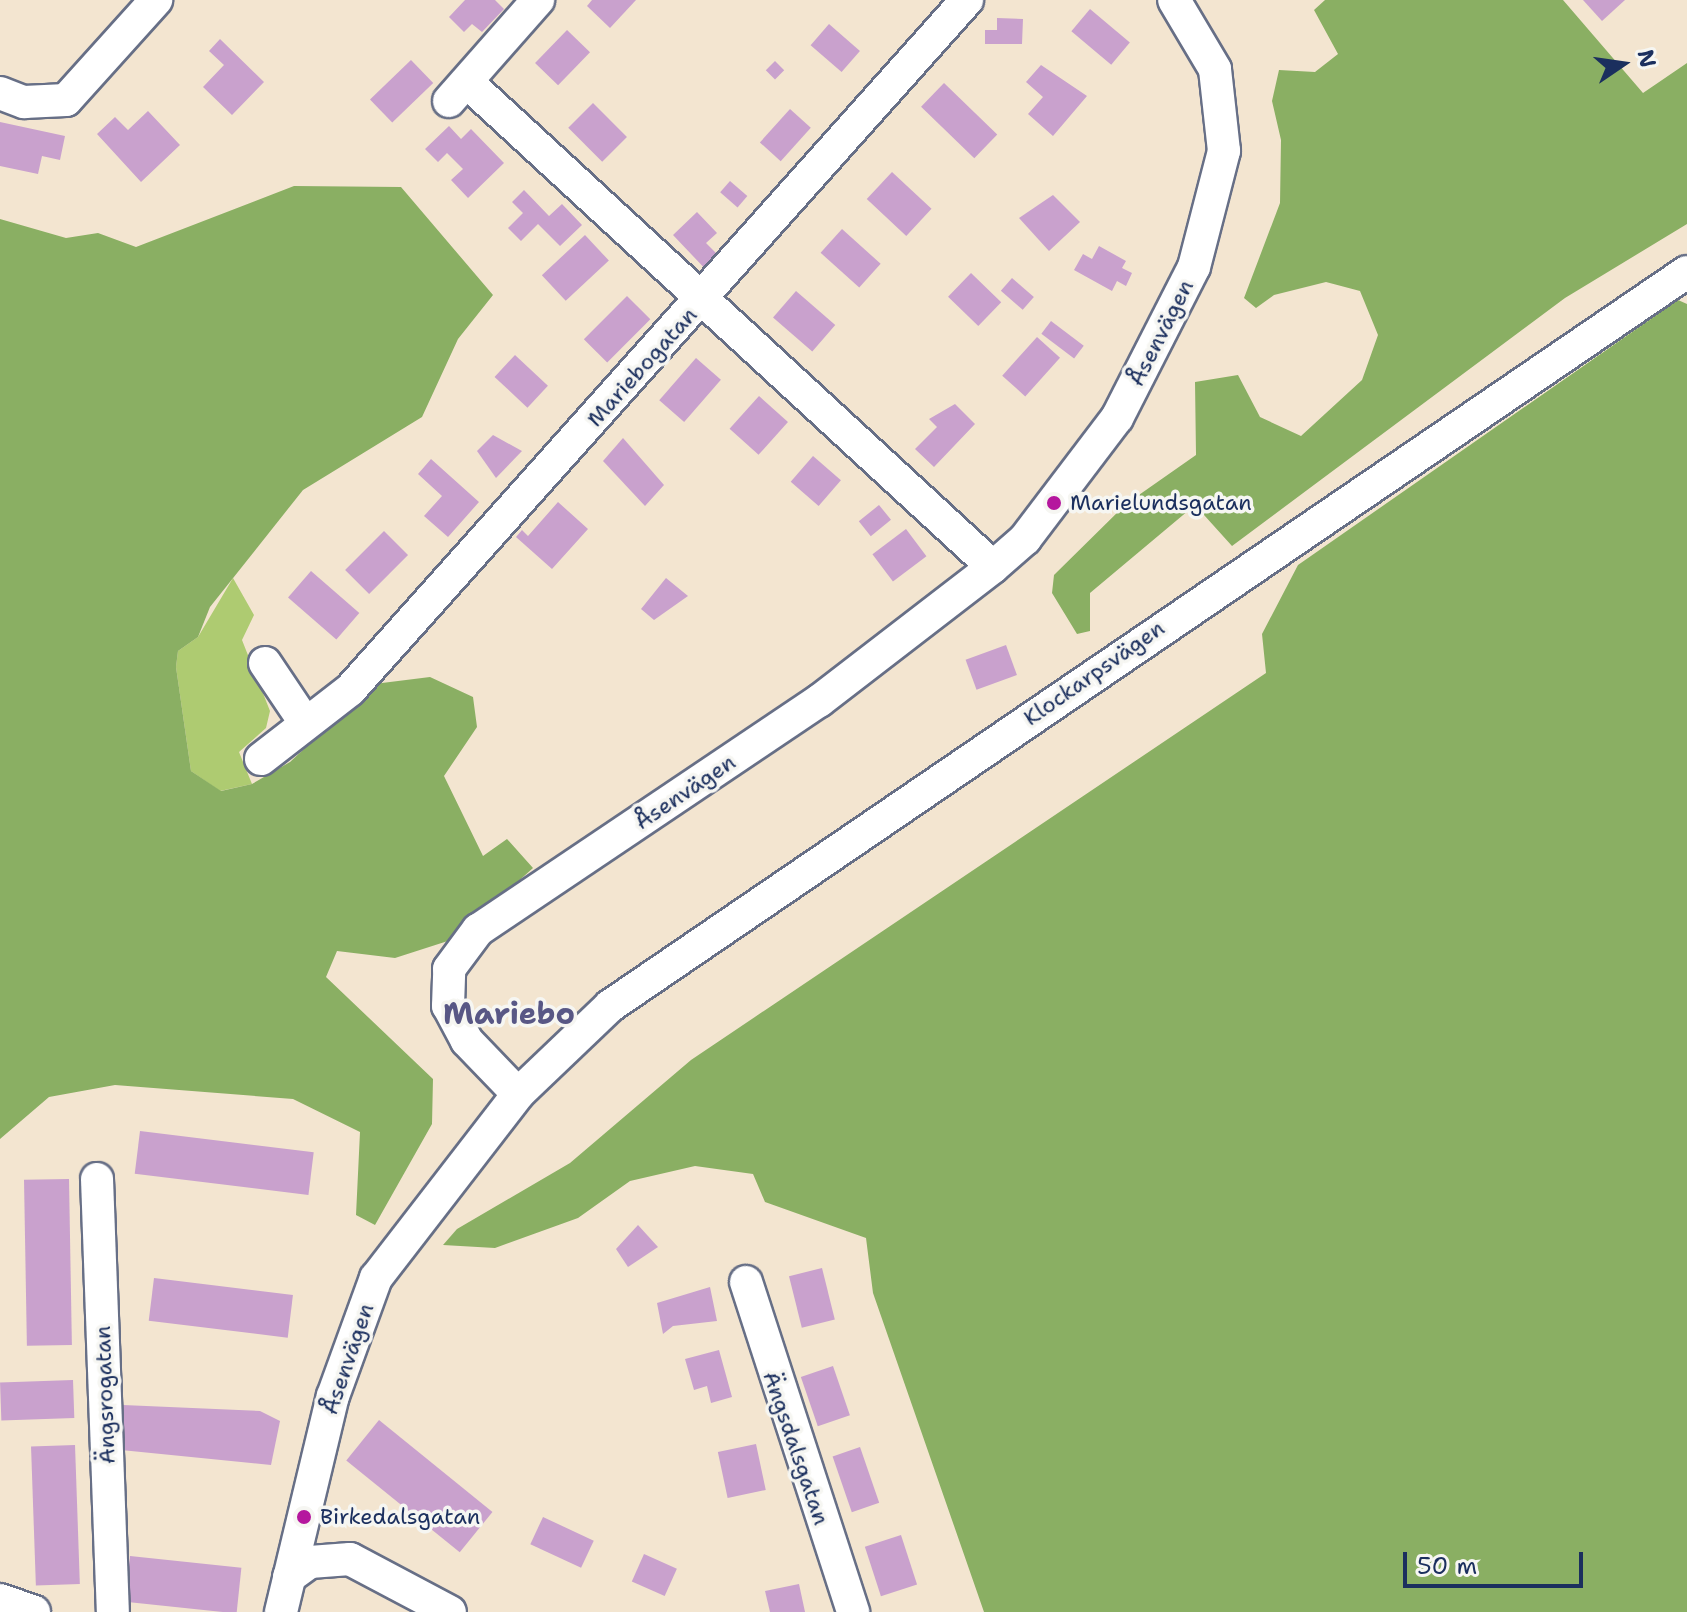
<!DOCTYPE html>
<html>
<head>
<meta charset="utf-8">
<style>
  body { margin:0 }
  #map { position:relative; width:1687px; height:1612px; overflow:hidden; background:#f3e5d0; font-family:"Shantell Sans",sans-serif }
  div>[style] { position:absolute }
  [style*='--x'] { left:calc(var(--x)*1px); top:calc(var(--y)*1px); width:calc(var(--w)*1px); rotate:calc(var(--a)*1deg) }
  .green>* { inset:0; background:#aecb71 }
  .forest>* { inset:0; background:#8aaf63 }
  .building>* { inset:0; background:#c9a1cd; transform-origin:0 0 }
  .roads { filter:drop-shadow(2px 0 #676f86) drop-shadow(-2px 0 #676f86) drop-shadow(0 2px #676f86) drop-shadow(0 -2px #676f86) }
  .minor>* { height:32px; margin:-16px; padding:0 16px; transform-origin:16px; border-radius:16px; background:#fff }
  .dots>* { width:22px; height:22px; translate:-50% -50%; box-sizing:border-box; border:4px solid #f6f6f2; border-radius:50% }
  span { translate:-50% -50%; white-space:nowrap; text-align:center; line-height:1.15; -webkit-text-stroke:7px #f6f6f2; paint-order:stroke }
  .street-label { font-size:22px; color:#1b2f5e }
  .poi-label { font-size:22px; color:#1b2f5e }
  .left { translate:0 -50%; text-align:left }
  .district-label { font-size:30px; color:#585785; font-weight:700 }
  .north { position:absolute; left:1583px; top:24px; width:80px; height:80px; -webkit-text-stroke:6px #f6f6f2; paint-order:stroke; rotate:77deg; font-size:22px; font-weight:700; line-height:32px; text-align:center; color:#1b2f5e }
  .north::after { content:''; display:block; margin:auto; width:28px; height:36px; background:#1b2f5e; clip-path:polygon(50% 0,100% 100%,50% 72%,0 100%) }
  .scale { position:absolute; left:1403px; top:1552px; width:180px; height:36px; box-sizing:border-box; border:4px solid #1b2f5e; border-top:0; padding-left:10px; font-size:24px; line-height:28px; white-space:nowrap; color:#1b2f5e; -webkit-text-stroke:6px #f6f6f2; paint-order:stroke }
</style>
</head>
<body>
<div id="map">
  <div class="green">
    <i style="clip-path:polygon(233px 578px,254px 615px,242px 640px,270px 711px,266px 728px,239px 752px,252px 784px,220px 791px,191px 771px,176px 667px,178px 651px,198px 637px)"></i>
  </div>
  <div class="forest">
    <i style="clip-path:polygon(1325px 0,1563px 0,1643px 93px,1687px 63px,1687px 224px,1565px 298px,1232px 546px,1195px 505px,1090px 593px,1090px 631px,1077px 634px,1052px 593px,1054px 575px,1126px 504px,1196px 455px,1195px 382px,1238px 375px,1260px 417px,1301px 436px,1362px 380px,1378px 335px,1360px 291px,1326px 282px,1274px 295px,1256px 308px,1244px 298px,1280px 203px,1281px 140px,1272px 101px,1279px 70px,1315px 72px,1338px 54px,1314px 10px)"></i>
    <i style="clip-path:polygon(294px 186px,401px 187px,493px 295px,458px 339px,422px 417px,303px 490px,210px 607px,198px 637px,178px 651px,176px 667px,191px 771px,221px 791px,252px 784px,290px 762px,374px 684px,430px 677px,473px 697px,477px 727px,444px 776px,483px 856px,507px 839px,533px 868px,454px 939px,395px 958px,337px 951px,326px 977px,433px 1079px,432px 1124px,375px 1225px,356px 1215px,360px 1132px,293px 1099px,115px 1085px,49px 1097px,0 1139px,0 219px,66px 238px,98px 233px,136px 247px)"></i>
    <i style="clip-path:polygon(1678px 300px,1687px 304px,1687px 1612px,984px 1612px,873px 1293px,866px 1238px,765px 1202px,753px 1174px,695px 1166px,630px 1181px,578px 1218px,495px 1248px,443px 1245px,457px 1229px,570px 1163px,691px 1060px,1266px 673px,1262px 634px,1298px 565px)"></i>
  </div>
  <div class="building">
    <i style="clip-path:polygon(465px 0,495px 0,504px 9px,482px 32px,472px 24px,464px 32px,449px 17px)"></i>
    <i style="clip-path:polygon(592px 0,636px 0,610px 28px,587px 6px)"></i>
    <i style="clip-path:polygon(1583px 0,1625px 0,1602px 21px)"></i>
    <i style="left:1090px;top:9px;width:52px;height:29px;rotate:40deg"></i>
    <i style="clip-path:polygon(997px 18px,1023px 19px,1022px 44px,985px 44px,985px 30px,997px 30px)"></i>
    <i style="left:829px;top:24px;width:41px;height:28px;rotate:41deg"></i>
    <i style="left:567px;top:30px;width:32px;height:46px;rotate:44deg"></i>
    <i style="clip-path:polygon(220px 39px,264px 82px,232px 115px,203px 87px,224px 65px,209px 51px)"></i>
    <i style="left:411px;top:60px;width:32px;height:57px;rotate:46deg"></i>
    <i style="left:775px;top:61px;width:13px;height:13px;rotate:45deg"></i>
    <i style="clip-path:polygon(1041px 65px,1087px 96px,1053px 136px,1028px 114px,1043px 97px,1026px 82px)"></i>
    <i style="left:944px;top:83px;width:74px;height:33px;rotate:44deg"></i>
    <i style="left:593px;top:103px;width:48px;height:35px;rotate:45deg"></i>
    <i style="left:790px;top:109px;width:28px;height:45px;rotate:42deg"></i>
    <i style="clip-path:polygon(148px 111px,180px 145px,141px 182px,97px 134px,115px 117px,128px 130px)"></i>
    <i style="clip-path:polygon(0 122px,65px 136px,60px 160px,42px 156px,38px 174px,0 166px)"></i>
    <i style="clip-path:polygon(449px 126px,461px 139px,471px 129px,504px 163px,468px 198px,451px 180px,463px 169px,447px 153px,438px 162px,425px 149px)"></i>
    <i style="left:892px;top:172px;width:54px;height:37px;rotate:43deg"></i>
    <i style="left:730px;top:181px;width:23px;height:15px;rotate:41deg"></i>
    <i style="clip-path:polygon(524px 190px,549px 216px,562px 204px,582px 225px,560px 246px,538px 224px,521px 241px,508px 228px,523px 213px,512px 202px)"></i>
    <i style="clip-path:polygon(1053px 195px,1080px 222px,1049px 251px,1019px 218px)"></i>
    <i style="clip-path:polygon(697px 212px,717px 233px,706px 243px,725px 262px,711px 275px,673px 235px)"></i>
    <i style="left:842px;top:229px;width:52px;height:32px;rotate:42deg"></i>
    <i style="left:585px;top:235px;width:35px;height:59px;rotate:47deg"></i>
    <i style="clip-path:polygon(1099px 246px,1126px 261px,1122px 268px,1132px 273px,1126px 286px,1117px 281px,1112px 291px,1074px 270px,1083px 254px,1092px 259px)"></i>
    <i style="left:971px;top:273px;width:42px;height:33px;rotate:44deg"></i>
    <i style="left:1012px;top:278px;width:29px;height:17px;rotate:41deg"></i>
    <i style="left:796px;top:291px;width:52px;height:35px;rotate:41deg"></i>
    <i style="left:627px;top:296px;width:33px;height:61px;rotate:45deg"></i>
    <i style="left:1051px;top:321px;width:41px;height:16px;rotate:37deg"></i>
    <i style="left:1037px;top:337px;width:31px;height:52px;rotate:42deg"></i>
    <i style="left:515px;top:355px;width:45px;height:30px;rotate:43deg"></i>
    <i style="left:696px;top:358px;width:33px;height:56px;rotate:41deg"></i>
    <i style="left:759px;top:396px;width:39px;height:44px;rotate:42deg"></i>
    <i style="clip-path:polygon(955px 404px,975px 424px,934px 467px,915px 449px,937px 427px,929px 419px)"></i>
    <i style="clip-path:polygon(493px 435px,522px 451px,496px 478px,477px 451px)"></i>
    <i style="clip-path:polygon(623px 438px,664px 485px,645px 506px,603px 461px)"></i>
    <i style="left:813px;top:456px;width:37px;height:34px;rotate:41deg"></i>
    <i style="clip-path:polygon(431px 459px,479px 502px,448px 537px,424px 516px,442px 496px,418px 474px)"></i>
    <i style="clip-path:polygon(558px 502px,588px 529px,552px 569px,516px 537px,522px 530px,528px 536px)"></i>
    <i style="left:879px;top:505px;width:19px;height:26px;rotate:51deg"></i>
    <i style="left:906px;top:529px;width:34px;height:42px;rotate:53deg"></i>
    <i style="left:384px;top:531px;width:34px;height:55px;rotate:45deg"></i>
    <i style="left:311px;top:571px;width:64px;height:35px;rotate:41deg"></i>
    <i style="clip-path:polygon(666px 578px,688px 596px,654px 620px,641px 609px)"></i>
    <i style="left:1006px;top:645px;width:32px;height:43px;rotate:70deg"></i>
    <i style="left:140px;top:1131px;width:175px;height:43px;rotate:7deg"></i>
    <i style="left:69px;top:1179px;width:166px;height:45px;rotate:89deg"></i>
    <i style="clip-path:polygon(638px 1225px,658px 1247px,628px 1267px,616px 1249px)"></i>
    <i style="left:822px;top:1268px;width:53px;height:34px;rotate:76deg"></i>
    <i style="left:154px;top:1278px;width:140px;height:43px;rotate:7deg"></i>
    <i style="clip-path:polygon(710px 1287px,717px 1321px,673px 1326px,663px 1334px,657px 1303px)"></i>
    <i style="clip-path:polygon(719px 1350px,732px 1397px,711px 1403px,707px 1386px,694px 1390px,685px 1359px)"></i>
    <i style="left:833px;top:1366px;width:52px;height:34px;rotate:71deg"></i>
    <i style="left:73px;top:1380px;width:38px;height:73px;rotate:88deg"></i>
    <i style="clip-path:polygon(123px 1405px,260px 1411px,280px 1421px,271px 1465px,121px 1450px)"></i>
    <i style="left:379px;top:1420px;width:146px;height:52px;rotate:39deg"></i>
    <i style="left:756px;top:1444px;width:47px;height:39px;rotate:78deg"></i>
    <i style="left:75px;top:1445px;width:139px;height:44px;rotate:88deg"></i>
    <i style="left:860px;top:1447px;width:59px;height:29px;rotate:71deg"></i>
    <i style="left:543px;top:1517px;width:56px;height:30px;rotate:25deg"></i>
    <i style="left:901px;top:1535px;width:52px;height:38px;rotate:72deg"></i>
    <i style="left:644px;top:1554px;width:36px;height:30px;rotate:24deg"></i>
    <i style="left:130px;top:1556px;width:112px;height:46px;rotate:6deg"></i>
    <i style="clip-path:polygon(799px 1584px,805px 1612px,770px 1612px,765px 1591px)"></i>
  </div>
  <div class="roads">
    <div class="minor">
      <i style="--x:468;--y:83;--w:714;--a:42.67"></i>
      <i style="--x:0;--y:93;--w:26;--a:21"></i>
      <i style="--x:24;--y:102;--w:42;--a:-2.7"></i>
      <i style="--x:66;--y:100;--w:135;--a:-48"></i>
      <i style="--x:449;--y:101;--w:135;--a:-48.6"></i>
      <i style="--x:265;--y:663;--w:70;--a:56.1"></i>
      <i style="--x:261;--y:759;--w:113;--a:-37.8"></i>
      <i style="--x:350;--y:690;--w:926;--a:-48.2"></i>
      <i style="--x:518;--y:1094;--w:74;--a:-133.9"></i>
      <i style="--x:467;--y:1041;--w:40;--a:-118"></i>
      <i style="--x:448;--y:1006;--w:37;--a:-88"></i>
      <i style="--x:449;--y:969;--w:49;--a:-53.4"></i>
      <i style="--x:478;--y:930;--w:411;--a:-33.9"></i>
      <i style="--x:819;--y:701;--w:220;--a:-37.6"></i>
      <i style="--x:993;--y:567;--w:43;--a:-41.2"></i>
      <i style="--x:1025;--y:539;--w:152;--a:-52.8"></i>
      <i style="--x:1117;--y:418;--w:169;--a:-63"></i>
      <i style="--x:1194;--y:267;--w:120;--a:-75.5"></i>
      <i style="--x:1224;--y:151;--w:82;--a:-96.3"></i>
      <i style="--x:1215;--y:69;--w:80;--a:-120.7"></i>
      <i style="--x:97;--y:1179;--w:433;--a:87.9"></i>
      <i style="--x:746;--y:1282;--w:347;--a:72"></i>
      <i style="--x:289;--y:1577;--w:26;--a:-36"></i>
      <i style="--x:310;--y:1562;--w:40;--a:-4.3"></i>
      <i style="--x:350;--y:1559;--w:113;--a:27.9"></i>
      <i style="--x:0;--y:1600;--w:36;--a:19"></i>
      <i style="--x:281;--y:1612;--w:222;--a:-76.5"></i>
      <i style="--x:333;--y:1396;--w:126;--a:-70"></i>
      <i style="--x:376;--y:1278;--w:232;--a:-52.3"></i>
      <i style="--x:518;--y:1094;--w:127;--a:-43.7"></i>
      <i style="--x:610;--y:1006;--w:1303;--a:-34.28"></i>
    </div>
  </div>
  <div class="dots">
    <i style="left:1054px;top:503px;background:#b5179e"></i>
    <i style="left:304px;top:1517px;background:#b5179e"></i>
  </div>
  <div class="street-label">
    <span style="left:1161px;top:333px;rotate:-63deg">Åsenvägen</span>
    <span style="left:642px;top:367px;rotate:-48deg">Mariebogatan</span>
    <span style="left:1094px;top:673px;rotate:-35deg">Klockarpsvägen</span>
    <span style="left:685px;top:792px;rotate:-34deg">Åsenvägen</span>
    <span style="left:348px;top:1359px;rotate:-71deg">Åsenvägen</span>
    <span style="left:105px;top:1395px;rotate:-92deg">Ängsrogatan</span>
    <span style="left:796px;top:1448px;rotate:71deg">Ängsdalsgatan</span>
  </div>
  <div class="poi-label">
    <span class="left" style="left:1070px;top:503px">Marielundsgatan</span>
    <span class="left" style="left:320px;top:1517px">Birkedalsgatan</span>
  </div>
  <div class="district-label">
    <span style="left:509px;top:1014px">Mariebo</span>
  </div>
  <div class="north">N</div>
  <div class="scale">50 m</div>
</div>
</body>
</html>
